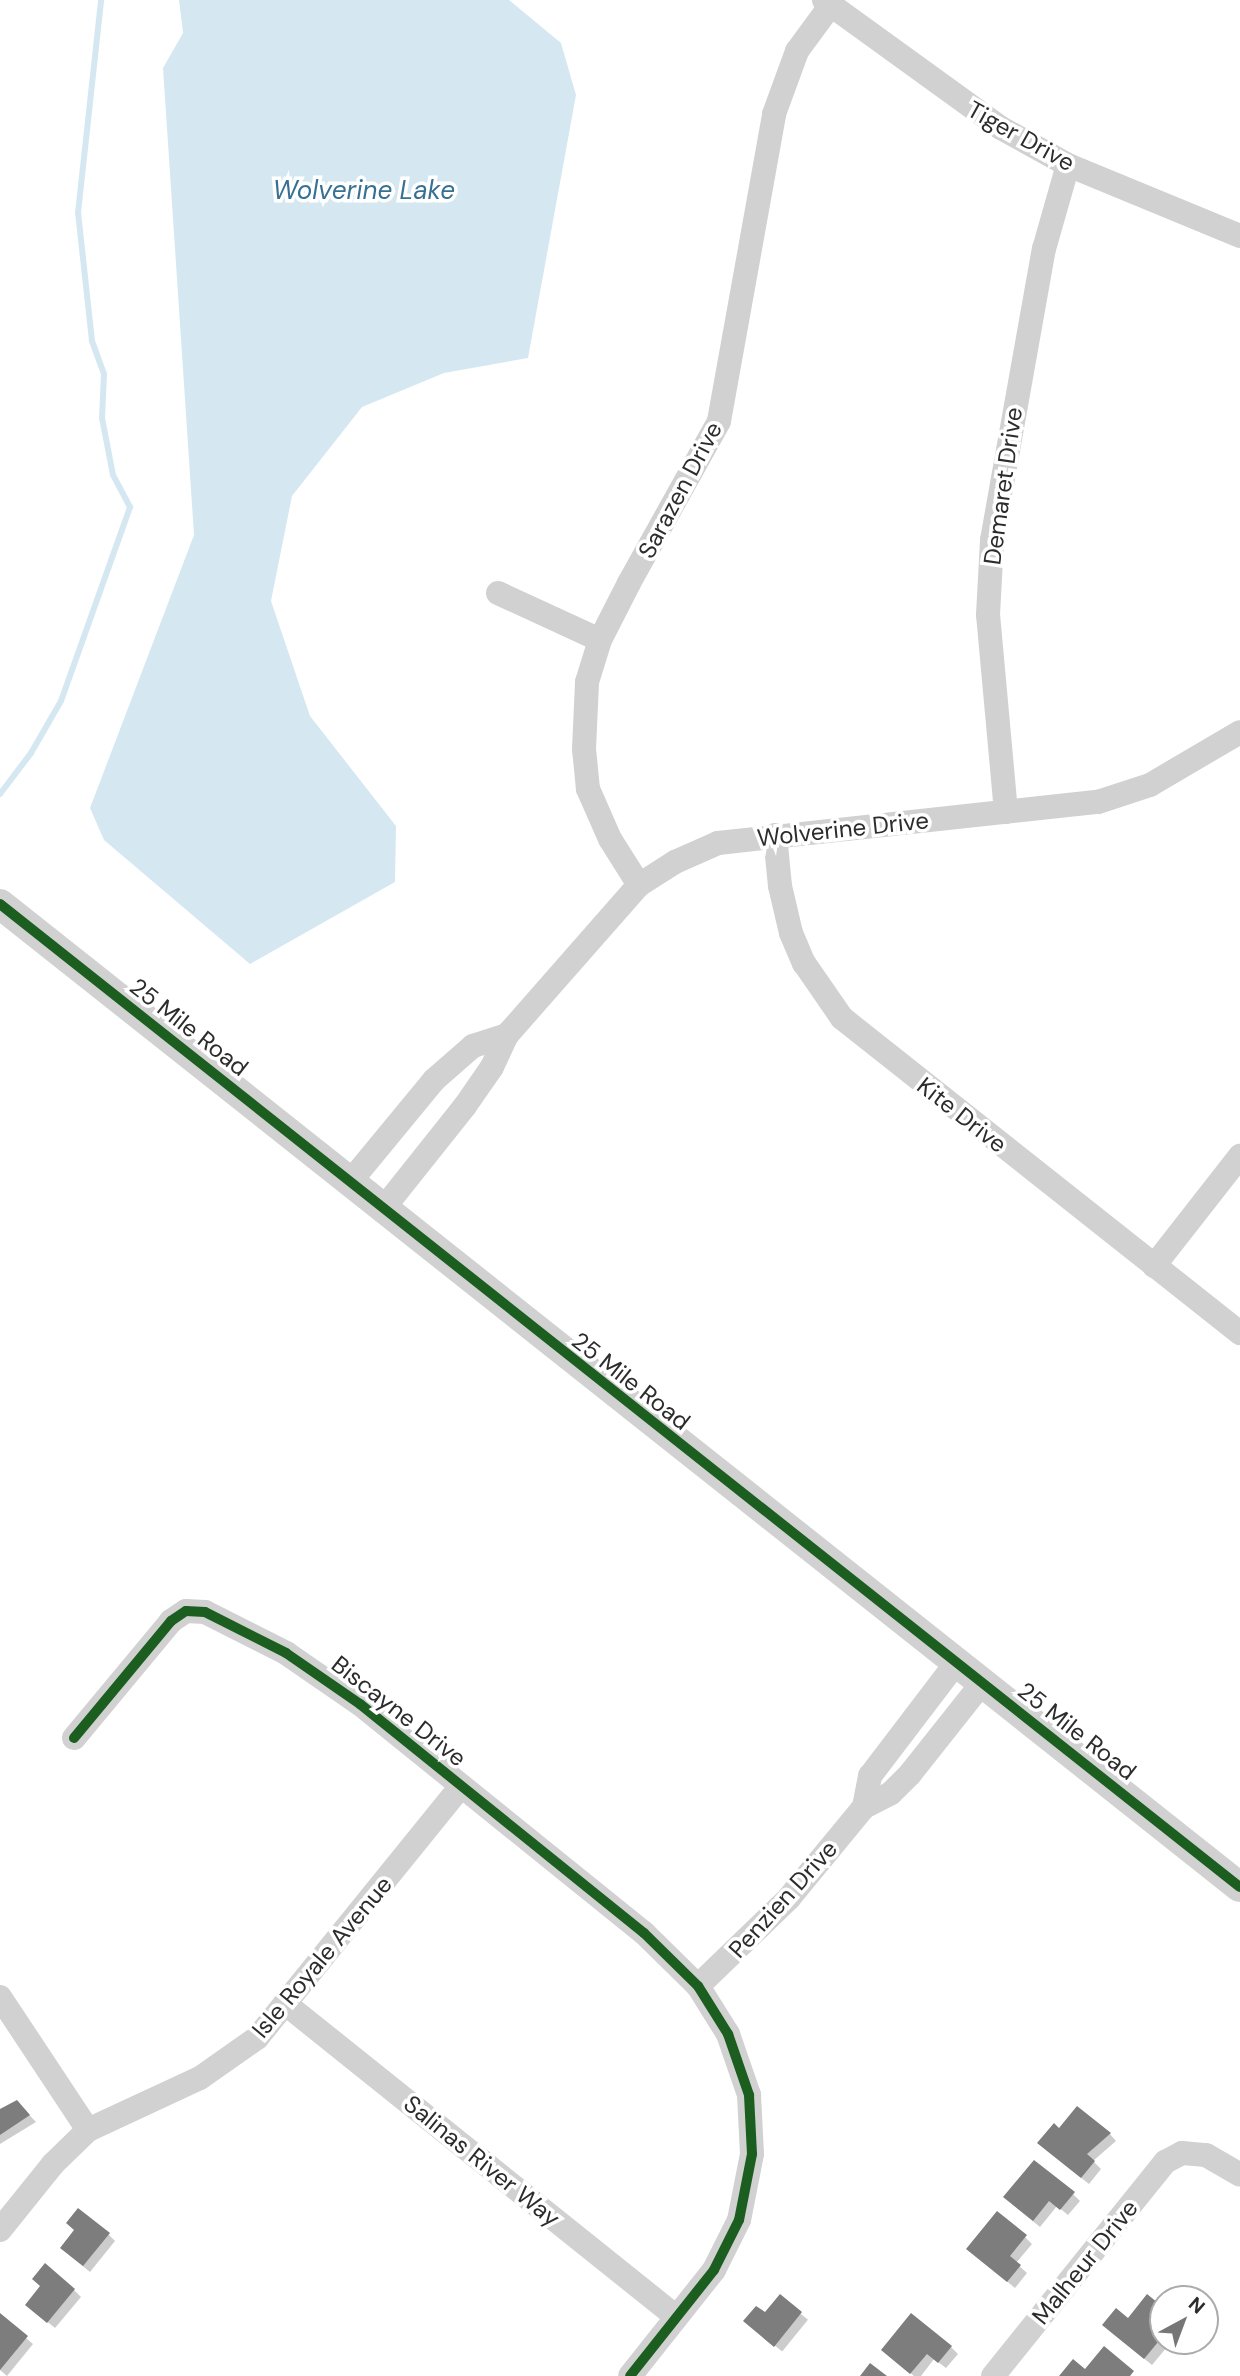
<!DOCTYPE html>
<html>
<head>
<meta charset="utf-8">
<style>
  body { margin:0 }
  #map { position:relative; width:1240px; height:2376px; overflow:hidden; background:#fff; font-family:"DM Sans",sans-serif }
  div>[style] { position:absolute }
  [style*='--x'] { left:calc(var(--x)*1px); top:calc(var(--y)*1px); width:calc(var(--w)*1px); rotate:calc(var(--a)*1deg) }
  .water>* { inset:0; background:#d5e8f2 }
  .shadow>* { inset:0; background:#0003; transform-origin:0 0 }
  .stream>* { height:6px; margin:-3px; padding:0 3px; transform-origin:3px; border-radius:3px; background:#d5e8f2 }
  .building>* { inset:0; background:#7d7d7d }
  .minor>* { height:24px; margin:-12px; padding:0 12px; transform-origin:12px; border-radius:12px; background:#d1d1d1 }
  .tertiary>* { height:30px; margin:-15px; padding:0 15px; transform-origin:15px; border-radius:15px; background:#d1d1d1 }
  .cycleway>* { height:10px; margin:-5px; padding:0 5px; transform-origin:5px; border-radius:5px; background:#1b5e20 }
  span { translate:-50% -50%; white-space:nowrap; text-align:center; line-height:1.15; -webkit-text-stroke:7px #fff; paint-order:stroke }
  .street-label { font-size:24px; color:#2c2c2c }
  .water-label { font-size:26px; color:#367193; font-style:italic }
  .north { position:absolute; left:1149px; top:2285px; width:70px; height:70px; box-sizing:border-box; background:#fff; border:2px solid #ababab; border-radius:50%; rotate:41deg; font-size:19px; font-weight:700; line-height:28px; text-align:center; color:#2c2c2c }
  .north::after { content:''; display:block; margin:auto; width:24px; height:32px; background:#767676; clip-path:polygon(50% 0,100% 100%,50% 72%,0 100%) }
</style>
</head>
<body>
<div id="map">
  <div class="water">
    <i style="clip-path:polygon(179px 0,509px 0,561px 43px,576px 95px,528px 358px,444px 373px,362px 407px,292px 496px,271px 601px,310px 716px,396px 826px,395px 882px,250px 964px,104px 840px,90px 808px,194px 535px,163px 68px,183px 33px)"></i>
  </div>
  <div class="shadow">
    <i style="clip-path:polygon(17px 2102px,36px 2122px,0 2144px,0 2112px)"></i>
    <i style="clip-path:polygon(1060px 2130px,1110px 2134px,1116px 2141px,1093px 2161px,1101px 2169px,1089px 2184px,1046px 2150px)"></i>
    <i style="clip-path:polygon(1073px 2194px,1080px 2201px,1068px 2215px,1057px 2206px,1040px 2227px,1012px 2204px)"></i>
    <i style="clip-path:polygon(76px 2231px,108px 2234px,115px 2241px,90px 2272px,69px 2255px)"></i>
    <i style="clip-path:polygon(1025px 2237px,1032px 2244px,1016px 2263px,1027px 2273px,1015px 2288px,976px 2256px)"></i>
    <i style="clip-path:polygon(42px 2287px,74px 2290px,81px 2297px,55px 2328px,34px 2311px)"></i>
    <i style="left:780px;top:2297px;width:36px;height:41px;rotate:39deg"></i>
    <i style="clip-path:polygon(1163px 2310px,1163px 2341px,1172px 2341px,1152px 2365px,1111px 2332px,1128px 2320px)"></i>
    <i style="clip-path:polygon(0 2316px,33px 2344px,7px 2376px,0 2370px)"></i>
    <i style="clip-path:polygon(951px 2347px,958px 2354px,946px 2368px,934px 2359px,921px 2376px,914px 2376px,890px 2357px)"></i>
  </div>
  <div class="stream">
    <i style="--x:0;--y:794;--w:51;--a:-52.9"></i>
    <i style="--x:31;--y:753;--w:60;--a:-60"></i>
    <i style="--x:61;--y:701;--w:206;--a:-70.4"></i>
    <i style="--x:130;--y:507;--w:36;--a:-118"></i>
    <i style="--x:113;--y:475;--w:58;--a:-100.9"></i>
    <i style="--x:102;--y:418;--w:44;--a:-87.4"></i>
    <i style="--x:104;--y:374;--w:35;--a:-110"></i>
    <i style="--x:92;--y:341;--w:129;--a:-96.2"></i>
    <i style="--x:78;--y:213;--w:214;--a:-83.8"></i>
  </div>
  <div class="building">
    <i style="clip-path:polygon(17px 2100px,30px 2115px,0 2135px,0 2109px)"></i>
    <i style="clip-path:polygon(1077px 2106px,1111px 2133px,1087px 2154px,1095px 2161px,1081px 2178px,1037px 2143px,1054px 2123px,1059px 2128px)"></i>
    <i style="clip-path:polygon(1034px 2160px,1075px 2192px,1060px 2210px,1049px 2201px,1033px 2221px,1003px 2197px)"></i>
    <i style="clip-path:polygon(78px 2208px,110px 2233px,83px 2266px,60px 2248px,74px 2230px,66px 2223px)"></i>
    <i style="clip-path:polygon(997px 2211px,1027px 2235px,1010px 2256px,1021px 2265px,1007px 2282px,966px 2249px)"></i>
    <i style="clip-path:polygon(45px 2263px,75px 2289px,47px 2323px,25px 2305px,40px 2286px,32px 2279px)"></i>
    <i style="clip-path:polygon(780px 2294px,802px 2312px,774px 2347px,743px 2321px,756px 2306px,765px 2312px)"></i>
    <i style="clip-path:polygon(1147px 2294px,1163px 2307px,1163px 2336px,1144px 2359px,1102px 2325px,1116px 2308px,1128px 2318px)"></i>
    <i style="clip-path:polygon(0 2313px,28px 2336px,0 2370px)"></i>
    <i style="clip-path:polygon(911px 2313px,952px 2346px,938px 2363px,927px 2354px,910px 2374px,881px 2350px)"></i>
    <i style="clip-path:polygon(1104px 2346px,1134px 2371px,1130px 2376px,1059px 2376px,1073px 2359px,1085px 2369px)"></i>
    <i style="clip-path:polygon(870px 2363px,887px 2376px,860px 2376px)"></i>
  </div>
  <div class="minor">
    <i style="--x:824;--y:0;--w:218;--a:35.9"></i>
    <i style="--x:1001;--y:128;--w:77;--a:28.9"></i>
    <i style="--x:1068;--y:165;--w:186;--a:22.4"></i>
    <i style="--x:498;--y:593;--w:112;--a:24.7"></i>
    <i style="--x:1006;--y:812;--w:198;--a:-95.2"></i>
    <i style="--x:988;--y:615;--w:75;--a:-86.9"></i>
    <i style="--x:992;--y:540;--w:296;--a:-79.9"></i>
    <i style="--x:1044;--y:249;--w:87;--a:-74.1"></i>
    <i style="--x:775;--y:835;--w:51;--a:84.4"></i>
    <i style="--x:780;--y:886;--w:48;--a:76.8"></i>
    <i style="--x:791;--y:933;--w:33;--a:67"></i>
    <i style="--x:804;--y:963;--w:67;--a:55.4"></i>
    <i style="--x:842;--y:1018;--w:508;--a:38.36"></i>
    <i style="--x:639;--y:885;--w:54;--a:-122.2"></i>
    <i style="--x:610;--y:839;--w:55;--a:-113.7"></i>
    <i style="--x:588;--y:789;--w:40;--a:-95.7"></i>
    <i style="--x:584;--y:749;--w:67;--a:-87.4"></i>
    <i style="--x:587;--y:682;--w:44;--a:-72.8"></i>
    <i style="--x:600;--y:640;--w:64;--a:-63"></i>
    <i style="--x:629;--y:583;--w:185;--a:-60.9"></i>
    <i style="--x:719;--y:421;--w:312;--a:-79.8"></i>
    <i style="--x:774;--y:114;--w:67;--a:-69.9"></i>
    <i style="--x:797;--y:51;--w:56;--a:-53.7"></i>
    <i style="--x:350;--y:1182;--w:132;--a:-50.5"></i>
    <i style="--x:434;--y:1080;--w:52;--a:-41.1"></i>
    <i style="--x:473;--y:1046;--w:36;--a:-18"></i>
    <i style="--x:383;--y:1209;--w:132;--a:-51.5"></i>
    <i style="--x:465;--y:1106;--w:47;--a:-55.3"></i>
    <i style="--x:492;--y:1067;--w:35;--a:-65"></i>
    <i style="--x:507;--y:1035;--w:200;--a:-48.7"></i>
    <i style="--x:639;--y:885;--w:43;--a:-32.6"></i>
    <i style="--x:675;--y:862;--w:47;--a:-23.8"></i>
    <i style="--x:718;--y:843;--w:382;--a:-6.2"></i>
    <i style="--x:1098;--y:802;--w:55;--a:-18.1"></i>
    <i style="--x:1150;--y:785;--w:104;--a:-30.5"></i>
    <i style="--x:1154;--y:1266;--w:140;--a:-52"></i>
    <i style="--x:74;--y:1738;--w:152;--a:-50.3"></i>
    <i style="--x:171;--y:1621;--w:18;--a:-34"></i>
    <i style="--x:186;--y:1611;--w:19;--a:3"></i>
    <i style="--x:205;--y:1612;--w:91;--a:26.8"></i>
    <i style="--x:286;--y:1653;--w:90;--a:34.6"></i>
    <i style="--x:360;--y:1704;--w:365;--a:38.9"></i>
    <i style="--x:644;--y:1933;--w:76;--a:44.5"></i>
    <i style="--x:698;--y:1986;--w:57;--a:58"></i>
    <i style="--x:728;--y:2034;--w:65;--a:71"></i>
    <i style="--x:749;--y:2095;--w:59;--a:87.1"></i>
    <i style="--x:752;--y:2154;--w:67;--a:101.1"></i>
    <i style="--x:739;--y:2220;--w:56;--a:116.6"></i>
    <i style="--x:714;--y:2270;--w:135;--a:128.4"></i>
    <i style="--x:864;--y:1807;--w:32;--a:-79"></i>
    <i style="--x:870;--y:1776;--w:142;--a:-52.7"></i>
    <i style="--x:698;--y:1986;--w:127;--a:-44"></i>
    <i style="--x:789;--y:1898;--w:118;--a:-50.5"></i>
    <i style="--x:864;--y:1807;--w:30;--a:-27"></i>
    <i style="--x:891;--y:1793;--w:27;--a:-45"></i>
    <i style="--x:910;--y:1774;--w:116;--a:-51.6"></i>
    <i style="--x:0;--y:1997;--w:159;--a:56.5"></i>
    <i style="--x:287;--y:2005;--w:499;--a:38.7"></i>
    <i style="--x:0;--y:2230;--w:85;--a:-51.2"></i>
    <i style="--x:53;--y:2164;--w:49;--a:-44.2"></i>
    <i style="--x:88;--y:2130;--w:123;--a:-24.9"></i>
    <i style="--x:200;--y:2078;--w:70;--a:-35.1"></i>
    <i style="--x:257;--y:2038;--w:324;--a:-51"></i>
    <i style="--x:993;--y:2376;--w:275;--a:-51.2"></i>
    <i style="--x:1165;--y:2162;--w:19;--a:-28"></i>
    <i style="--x:1182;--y:2153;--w:24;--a:5"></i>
    <i style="--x:1206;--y:2155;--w:39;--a:30"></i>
  </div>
  <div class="tertiary">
    <i style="--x:0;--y:904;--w:1582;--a:38.41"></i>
  </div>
  <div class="cycleway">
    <i style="--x:0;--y:904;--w:1582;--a:38.41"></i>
    <i style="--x:74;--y:1738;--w:152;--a:-50.3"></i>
    <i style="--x:171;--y:1621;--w:18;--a:-34"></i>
    <i style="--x:186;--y:1611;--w:19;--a:3"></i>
    <i style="--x:205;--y:1612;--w:91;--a:26.8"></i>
    <i style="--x:286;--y:1653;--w:90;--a:34.6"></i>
    <i style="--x:360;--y:1704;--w:365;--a:38.9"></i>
    <i style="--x:644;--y:1933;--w:76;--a:44.5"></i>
    <i style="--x:698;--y:1986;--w:57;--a:58"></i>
    <i style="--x:728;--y:2034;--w:65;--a:71"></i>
    <i style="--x:749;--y:2095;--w:59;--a:87.1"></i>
    <i style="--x:752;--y:2154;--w:67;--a:101.1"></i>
    <i style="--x:739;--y:2220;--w:56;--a:116.6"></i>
    <i style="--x:714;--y:2270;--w:135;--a:128.4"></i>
  </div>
  <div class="street-label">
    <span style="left:1021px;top:136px;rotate:29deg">Tiger Drive</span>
    <span style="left:1003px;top:486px;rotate:-82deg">Demaret Drive</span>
    <span style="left:680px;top:490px;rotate:-62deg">Sarazen Drive</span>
    <span style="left:843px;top:829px;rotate:-6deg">Wolverine Drive</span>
    <span style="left:189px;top:1027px;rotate:38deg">25 Mile Road</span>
    <span style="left:962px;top:1115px;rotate:38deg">Kite Drive</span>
    <span style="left:631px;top:1381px;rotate:38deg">25 Mile Road</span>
    <span style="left:399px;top:1711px;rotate:38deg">Biscayne Drive</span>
    <span style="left:1077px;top:1731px;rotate:38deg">25 Mile Road</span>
    <span style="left:783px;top:1899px;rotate:-48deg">Penzien Drive</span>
    <span style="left:322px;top:1957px;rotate:-50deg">Isle Royale Avenue</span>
    <span style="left:482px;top:2161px;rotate:39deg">Salinas River Way</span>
    <span style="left:1085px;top:2262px;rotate:-51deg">Malheur Drive</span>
  </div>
  <div class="water-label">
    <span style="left:364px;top:191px">Wolverine Lake</span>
  </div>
  <div class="north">N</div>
</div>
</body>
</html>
